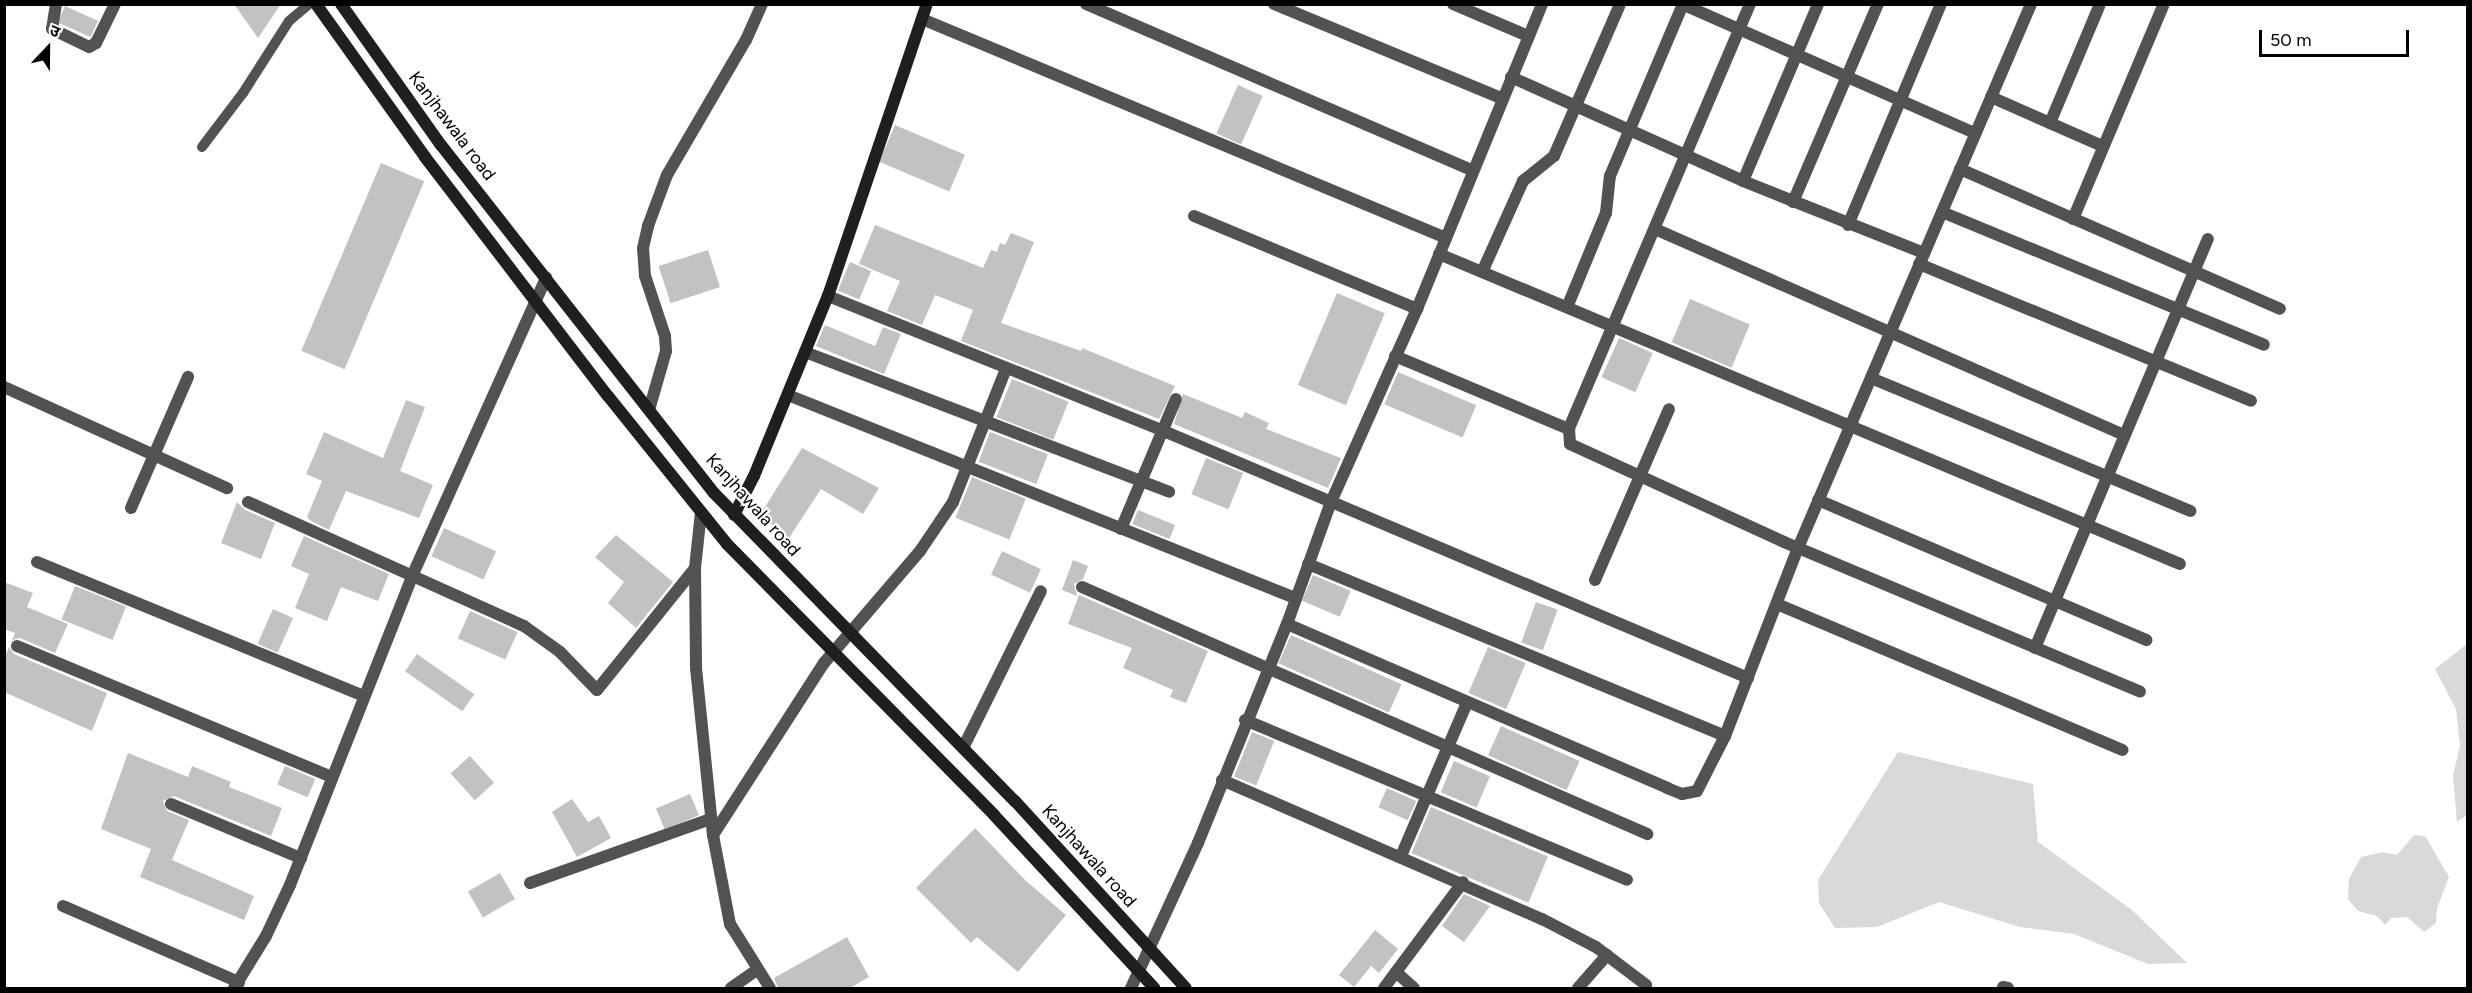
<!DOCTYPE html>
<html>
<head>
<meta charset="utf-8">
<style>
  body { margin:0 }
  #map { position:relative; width:2472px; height:993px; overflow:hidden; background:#fff; font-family:Figtree,"Noto Sans Devanagari",sans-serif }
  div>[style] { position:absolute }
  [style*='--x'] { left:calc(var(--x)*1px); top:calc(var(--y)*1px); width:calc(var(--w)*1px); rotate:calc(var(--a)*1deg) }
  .green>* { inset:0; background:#d9d9d9 }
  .building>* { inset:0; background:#c2c2c2; transform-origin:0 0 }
  .lane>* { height:10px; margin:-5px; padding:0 5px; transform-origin:5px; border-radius:5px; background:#525252 }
  .street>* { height:12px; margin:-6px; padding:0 6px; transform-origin:6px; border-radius:6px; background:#525252 }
  .secondary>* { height:12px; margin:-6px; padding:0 6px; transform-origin:6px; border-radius:6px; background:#1f1f1f }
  span { translate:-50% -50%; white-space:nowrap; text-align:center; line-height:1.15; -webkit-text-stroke:4.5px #fff; paint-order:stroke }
  .street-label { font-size:18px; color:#000 }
  .frame { position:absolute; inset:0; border:6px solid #000; pointer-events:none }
  .north { position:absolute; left:18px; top:18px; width:60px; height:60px; -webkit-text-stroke:4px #fff; paint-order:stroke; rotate:22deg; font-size:16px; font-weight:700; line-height:24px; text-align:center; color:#000 }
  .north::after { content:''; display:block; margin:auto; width:21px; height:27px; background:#000; clip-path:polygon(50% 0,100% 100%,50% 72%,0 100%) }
  .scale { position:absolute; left:2259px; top:30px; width:150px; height:27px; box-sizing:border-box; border:3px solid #000; border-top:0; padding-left:8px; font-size:18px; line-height:21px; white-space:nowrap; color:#000; -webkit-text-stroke:4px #fff; paint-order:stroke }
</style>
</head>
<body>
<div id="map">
  <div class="green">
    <i style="clip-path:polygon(2467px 644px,2467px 815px,2457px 822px,2453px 775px,2460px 746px,2456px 709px,2435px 669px)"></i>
    <i style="clip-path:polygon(1898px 752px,2033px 784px,2038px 842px,2132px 910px,2187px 963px,2148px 964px,2074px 934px,2020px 927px,1939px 902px,1877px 927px,1835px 928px,1819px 903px,1818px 880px)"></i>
    <i style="clip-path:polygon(2414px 835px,2425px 836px,2449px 877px,2437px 908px,2436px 923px,2424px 932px,2407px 917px,2391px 918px,2385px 925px,2377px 916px,2358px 911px,2348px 899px,2349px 879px,2361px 857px,2383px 852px,2397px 855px)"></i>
  </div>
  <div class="building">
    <i style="clip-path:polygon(234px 4px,281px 4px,258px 38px)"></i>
    <i style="left:65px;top:6px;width:36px;height:18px;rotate:24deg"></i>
    <i style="left:1238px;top:85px;width:27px;height:53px;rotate:24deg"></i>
    <i style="left:895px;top:125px;width:76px;height:40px;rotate:23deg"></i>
    <i style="left:381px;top:163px;width:47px;height:204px;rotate:23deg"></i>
    <i style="clip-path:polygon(875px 225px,983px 268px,991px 250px,997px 252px,1000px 243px,1005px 245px,1011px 233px,1034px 242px,1001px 323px,1081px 351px,1082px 348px,1175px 386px,1159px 419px,961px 341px,973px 310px,935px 295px,922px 325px,887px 311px,900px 281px,859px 264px)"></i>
    <i style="left:708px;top:250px;width:39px;height:52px;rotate:72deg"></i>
    <i style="left:850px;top:262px;width:23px;height:31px;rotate:23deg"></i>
    <i style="left:1337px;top:293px;width:52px;height:100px;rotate:23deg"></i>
    <i style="left:1690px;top:299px;width:65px;height:47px;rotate:23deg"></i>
    <i style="clip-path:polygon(825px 325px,875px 346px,883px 327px,901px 334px,884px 374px,816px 346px)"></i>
    <i style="left:1619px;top:338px;width:37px;height:43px;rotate:24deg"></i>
    <i style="left:1398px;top:372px;width:85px;height:35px;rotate:23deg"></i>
    <i style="left:1012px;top:379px;width:61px;height:41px;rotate:22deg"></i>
    <i style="clip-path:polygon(1183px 394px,1242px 418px,1245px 412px,1269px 423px,1266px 429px,1341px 458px,1328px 488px,1174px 424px)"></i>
    <i style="clip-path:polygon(406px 400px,425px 407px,400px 471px,433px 485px,419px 518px,346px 491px,329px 530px,311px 521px,307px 517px,322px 481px,306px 474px,324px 432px,383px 458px)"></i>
    <i style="left:990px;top:432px;width:62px;height:32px;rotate:21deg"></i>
    <i style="clip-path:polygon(802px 448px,879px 488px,863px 514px,821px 489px,789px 538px,760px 515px)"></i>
    <i style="left:1206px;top:458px;width:40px;height:39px;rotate:22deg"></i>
    <i style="left:972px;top:477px;width:58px;height:44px;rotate:22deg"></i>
    <i style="clip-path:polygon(237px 502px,245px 510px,275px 523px,261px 559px,221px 543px)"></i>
    <i style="left:1138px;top:510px;width:40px;height:15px;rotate:22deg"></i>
    <i style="left:444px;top:528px;width:57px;height:31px;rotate:24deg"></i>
    <i style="clip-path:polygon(616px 535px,673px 582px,636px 628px,608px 603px,624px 582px,595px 557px)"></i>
    <i style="clip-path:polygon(304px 536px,389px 574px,378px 601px,341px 587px,327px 621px,295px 608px,309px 574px,291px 566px)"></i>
    <i style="left:1002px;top:551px;width:43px;height:26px;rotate:25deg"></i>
    <i style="clip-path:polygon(1073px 560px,1088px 566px,1083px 579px,1074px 584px,1077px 596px,1062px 590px)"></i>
    <i style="left:1313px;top:575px;width:41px;height:28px;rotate:23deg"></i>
    <i style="clip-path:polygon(4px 582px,33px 593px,27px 607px,68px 624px,55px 653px,20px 638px,12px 640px,15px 633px,4px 629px)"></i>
    <i style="left:75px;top:586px;width:55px;height:36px;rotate:22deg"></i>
    <i style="clip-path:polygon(1079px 595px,1208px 651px,1186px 703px,1170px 697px,1173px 690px,1123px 668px,1132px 648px,1068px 624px)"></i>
    <i style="left:1536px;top:602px;width:23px;height:43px;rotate:20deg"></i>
    <i style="left:273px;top:609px;width:22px;height:38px;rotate:24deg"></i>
    <i style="left:470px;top:611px;width:52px;height:30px;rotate:24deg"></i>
    <i style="left:1291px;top:635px;width:121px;height:31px;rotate:24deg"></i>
    <i style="clip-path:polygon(9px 647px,14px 654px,107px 693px,92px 731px,4px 692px,4px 658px)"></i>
    <i style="left:1488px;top:647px;width:41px;height:50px;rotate:23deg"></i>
    <i style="left:417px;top:654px;width:70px;height:21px;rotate:35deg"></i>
    <i style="left:1501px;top:726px;width:86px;height:32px;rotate:24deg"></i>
    <i style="left:1252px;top:732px;width:24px;height:48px;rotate:22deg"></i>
    <i style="clip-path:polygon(128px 753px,188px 777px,192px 766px,231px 782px,229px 787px,282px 808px,271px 836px,174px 796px,163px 801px,167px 811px,189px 820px,172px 860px,254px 896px,244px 920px,140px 877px,151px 849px,101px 829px)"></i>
    <i style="left:470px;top:756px;width:36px;height:26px;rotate:48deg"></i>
    <i style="left:1454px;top:761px;width:39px;height:34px;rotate:23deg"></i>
    <i style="left:285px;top:766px;width:33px;height:20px;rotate:23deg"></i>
    <i style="left:1387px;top:788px;width:32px;height:21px;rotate:24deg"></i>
    <i style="left:690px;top:794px;width:23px;height:37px;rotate:67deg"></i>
    <i style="clip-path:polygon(572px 799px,588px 822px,599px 816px,611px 838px,577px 857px,552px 812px)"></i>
    <i style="left:1431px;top:807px;width:127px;height:50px;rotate:23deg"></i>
    <i style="clip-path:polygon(975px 828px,1025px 880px,1066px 915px,1018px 972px,977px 937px,971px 943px,916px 888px)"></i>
    <i style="left:500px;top:873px;width:30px;height:37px;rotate:60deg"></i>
    <i style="clip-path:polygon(1464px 894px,1490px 906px,1464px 942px,1442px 926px)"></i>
    <i style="clip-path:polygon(1375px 930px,1398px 949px,1379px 973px,1371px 966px,1354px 987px,1339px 975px)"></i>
    <i style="clip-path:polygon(847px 937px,869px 977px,850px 988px,778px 988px,774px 978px)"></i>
  </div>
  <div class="lane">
    <i style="--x:202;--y:147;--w:68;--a:-52.8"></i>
    <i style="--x:243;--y:93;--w:85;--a:-57.4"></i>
    <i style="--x:289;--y:21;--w:26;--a:-40"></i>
  </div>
  <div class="street">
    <i style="--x:56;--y:4;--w:25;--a:99"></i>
    <i style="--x:52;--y:29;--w:41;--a:25.9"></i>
    <i style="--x:89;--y:47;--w:8;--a:-30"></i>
    <i style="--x:96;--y:43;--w:43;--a:-64"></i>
    <i style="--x:1086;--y:4;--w:421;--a:23.3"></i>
    <i style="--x:1274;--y:4;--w:246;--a:22.5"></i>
    <i style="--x:1453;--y:4;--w:82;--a:23.1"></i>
    <i style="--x:1682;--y:4;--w:320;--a:23.8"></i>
    <i style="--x:1750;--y:4;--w:462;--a:113.1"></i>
    <i style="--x:1569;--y:429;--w:15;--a:86"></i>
    <i style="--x:1570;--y:444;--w:235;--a:24.6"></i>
    <i style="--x:1784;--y:542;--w:386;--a:22.8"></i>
    <i style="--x:922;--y:19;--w:568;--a:22.68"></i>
    <i style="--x:1511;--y:77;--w:254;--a:24.1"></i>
    <i style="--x:1743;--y:181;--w:195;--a:21.7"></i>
    <i style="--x:1991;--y:97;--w:121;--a:23.8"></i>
    <i style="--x:2050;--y:123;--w:129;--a:-67.2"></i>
    <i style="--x:1960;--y:169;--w:349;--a:23.6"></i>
    <i style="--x:1743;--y:181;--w:192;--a:-67"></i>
    <i style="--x:1793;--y:202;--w:215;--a:-66.8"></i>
    <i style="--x:1942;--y:212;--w:348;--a:22.4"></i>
    <i style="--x:1194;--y:216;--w:242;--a:22.6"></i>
    <i style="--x:2073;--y:219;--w:233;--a:-67.1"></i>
    <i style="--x:1848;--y:225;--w:240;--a:-67.2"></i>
    <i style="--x:1655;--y:229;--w:512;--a:23.71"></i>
    <i style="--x:1439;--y:254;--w:803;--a:22.7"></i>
    <i style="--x:1919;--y:264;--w:359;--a:22.4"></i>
    <i style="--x:1483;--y:270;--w:98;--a:-65.8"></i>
    <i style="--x:1523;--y:181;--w:40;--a:-39"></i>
    <i style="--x:1554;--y:156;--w:166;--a:-66.5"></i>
    <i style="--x:828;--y:296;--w:364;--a:21.9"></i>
    <i style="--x:1166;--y:432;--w:632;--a:22.91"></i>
    <i style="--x:1568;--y:305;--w:100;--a:-67.6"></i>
    <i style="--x:1606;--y:213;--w:37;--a:-84"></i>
    <i style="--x:1610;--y:176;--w:187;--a:-67"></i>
    <i style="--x:805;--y:352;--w:390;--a:21"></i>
    <i style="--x:1395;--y:356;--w:189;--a:22.8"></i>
    <i style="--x:1871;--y:378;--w:346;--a:22.6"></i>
    <i style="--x:4;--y:387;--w:245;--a:24.4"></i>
    <i style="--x:788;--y:395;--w:546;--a:21.82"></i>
    <i style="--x:649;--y:410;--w:61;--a:-73.9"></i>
    <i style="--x:666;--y:351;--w:15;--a:-94"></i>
    <i style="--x:665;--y:336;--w:63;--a:-108.4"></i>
    <i style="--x:645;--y:276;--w:28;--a:-94"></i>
    <i style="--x:643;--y:248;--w:23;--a:-77"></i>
    <i style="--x:648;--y:226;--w:54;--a:-69.6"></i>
    <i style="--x:667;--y:175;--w:156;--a:-59.7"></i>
    <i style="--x:746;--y:40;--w:39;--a:-66"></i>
    <i style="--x:1818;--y:500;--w:357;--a:23.1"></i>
    <i style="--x:248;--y:502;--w:303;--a:24.2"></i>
    <i style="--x:524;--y:626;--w:44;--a:35.8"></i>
    <i style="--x:560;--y:652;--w:53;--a:45.8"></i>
    <i style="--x:597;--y:690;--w:156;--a:-51.2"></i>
    <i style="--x:131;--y:508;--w:143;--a:-66.5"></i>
    <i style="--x:701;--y:512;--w:56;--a:96.1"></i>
    <i style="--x:695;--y:568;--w:100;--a:89.4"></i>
    <i style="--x:696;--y:668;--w:168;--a:84.2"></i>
    <i style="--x:713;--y:835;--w:91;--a:79.2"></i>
    <i style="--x:730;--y:924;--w:75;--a:58"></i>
    <i style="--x:1121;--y:529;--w:141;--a:-67.1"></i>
    <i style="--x:37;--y:562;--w:352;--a:22.3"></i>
    <i style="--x:1308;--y:564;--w:451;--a:22.4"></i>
    <i style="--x:1595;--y:580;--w:186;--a:-66.6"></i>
    <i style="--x:1082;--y:587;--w:617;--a:23.61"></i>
    <i style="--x:1777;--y:604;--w:375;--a:22.9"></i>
    <i style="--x:1287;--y:624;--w:414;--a:23.3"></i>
    <i style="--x:1667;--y:788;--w:16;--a:22"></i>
    <i style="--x:1682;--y:794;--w:15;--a:-11"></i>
    <i style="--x:1697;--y:791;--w:62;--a:-63"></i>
    <i style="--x:1725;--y:736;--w:202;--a:-68.8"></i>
    <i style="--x:1798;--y:548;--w:592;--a:-66.81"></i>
    <i style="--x:17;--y:646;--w:341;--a:22.6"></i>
    <i style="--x:2035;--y:648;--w:444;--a:-67.1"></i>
    <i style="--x:1245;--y:720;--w:414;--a:22.7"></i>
    <i style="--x:963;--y:748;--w:175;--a:-63.6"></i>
    <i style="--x:1222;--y:780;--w:349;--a:23.5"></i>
    <i style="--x:1542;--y:919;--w:61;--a:27.4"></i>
    <i style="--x:1596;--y:947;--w:63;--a:37.2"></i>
    <i style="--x:171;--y:804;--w:141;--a:22.6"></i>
    <i style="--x:713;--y:835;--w:205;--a:-57.2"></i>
    <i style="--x:824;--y:663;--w:148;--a:-49.4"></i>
    <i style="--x:920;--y:551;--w:59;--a:-56"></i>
    <i style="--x:953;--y:502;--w:143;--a:-68.3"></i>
    <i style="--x:1401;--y:856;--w:167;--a:-66.7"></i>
    <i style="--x:530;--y:883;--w:192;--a:-19.5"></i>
    <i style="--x:63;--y:906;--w:192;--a:23.4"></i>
    <i style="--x:1396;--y:972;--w:24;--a:42"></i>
    <i style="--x:2003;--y:987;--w:5;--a:11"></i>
    <i style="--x:234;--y:988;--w:61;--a:-58.4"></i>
    <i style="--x:266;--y:936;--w:56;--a:-64.8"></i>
    <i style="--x:290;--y:885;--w:334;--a:-68.4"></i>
    <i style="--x:413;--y:574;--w:325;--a:-65.8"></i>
    <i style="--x:731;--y:988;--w:32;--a:-35"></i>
    <i style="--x:1131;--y:988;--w:160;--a:-65.2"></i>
    <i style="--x:1198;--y:843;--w:236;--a:-67.9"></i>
    <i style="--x:1287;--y:624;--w:130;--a:-70.2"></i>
    <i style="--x:1331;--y:502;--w:211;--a:-66"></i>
    <i style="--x:1417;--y:309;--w:330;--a:-67.7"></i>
    <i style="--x:1384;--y:988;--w:132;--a:-53.3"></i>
    <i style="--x:1578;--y:988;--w:44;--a:-48.7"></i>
  </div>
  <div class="secondary">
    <i style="--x:316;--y:4;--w:188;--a:54.5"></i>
    <i style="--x:425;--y:157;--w:301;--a:52.6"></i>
    <i style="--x:608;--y:396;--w:190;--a:51.2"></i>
    <i style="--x:727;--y:544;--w:380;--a:45.4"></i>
    <i style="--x:994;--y:815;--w:236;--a:47.2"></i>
    <i style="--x:341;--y:4;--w:173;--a:54.7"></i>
    <i style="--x:441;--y:145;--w:442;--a:51.9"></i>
    <i style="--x:714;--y:493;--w:431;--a:45.7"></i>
    <i style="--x:1015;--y:801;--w:253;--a:47.6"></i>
    <i style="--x:734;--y:515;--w:44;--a:-62.9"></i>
    <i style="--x:754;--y:476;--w:195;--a:-67.7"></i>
    <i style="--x:828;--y:296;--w:308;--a:-71.3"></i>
  </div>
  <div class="street-label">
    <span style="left:452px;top:126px;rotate:53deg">Kanjhawala road</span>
    <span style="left:753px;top:505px;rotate:48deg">Kanjhawala road</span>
    <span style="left:1089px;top:856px;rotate:48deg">Kanjhawala road</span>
  </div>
  <div class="frame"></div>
  <div class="north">उ</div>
  <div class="scale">50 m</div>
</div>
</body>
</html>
